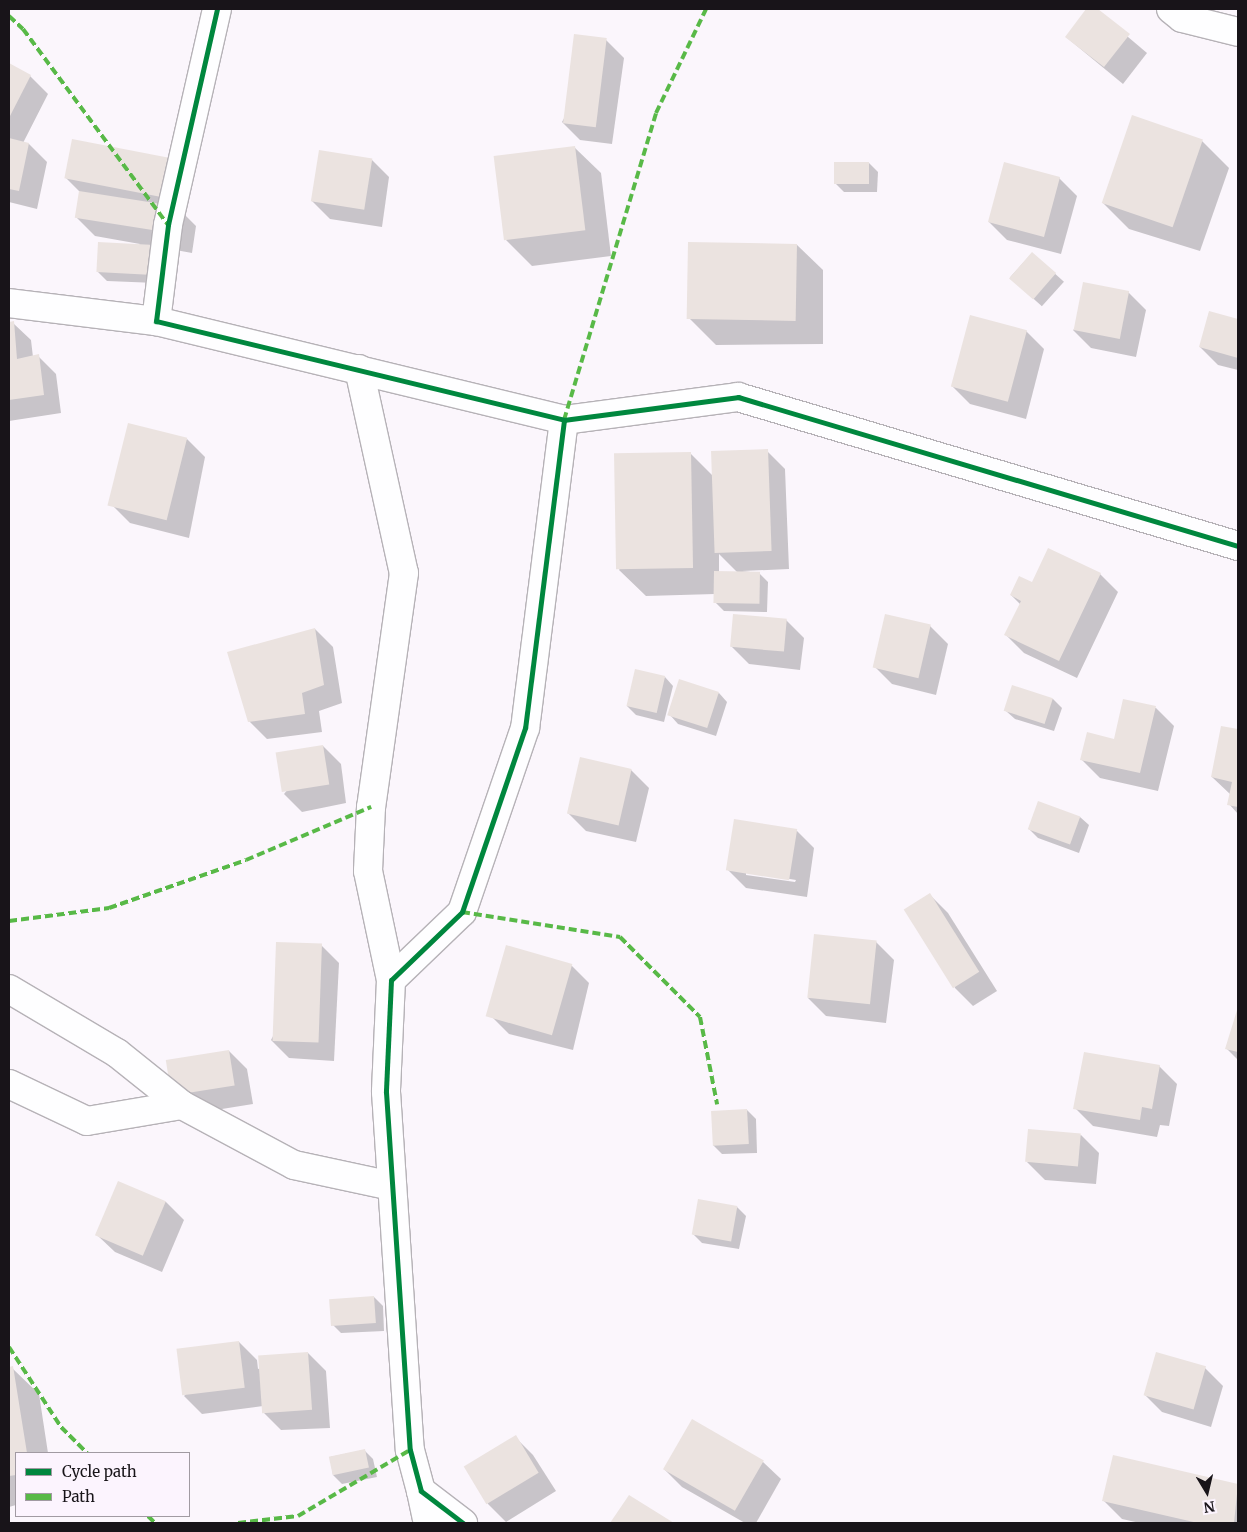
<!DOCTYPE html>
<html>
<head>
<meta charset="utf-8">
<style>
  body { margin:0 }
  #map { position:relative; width:1247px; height:1532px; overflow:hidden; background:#fbf6fc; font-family:Merriweather,serif }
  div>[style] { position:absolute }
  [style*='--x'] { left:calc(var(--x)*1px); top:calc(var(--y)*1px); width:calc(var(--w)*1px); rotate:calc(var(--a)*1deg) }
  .shadow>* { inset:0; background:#0003; transform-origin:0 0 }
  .building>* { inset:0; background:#ebe3e0; transform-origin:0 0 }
  .roads { filter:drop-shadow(1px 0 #b6b2b7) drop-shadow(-1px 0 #b6b2b7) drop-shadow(0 1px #b6b2b7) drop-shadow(0 -1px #b6b2b7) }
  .minor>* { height:28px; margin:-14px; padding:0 14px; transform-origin:14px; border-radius:14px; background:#fefeff }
  .quiet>* { height:4px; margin-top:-2px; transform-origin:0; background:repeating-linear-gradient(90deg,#58b947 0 8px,transparent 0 12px) }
  .cycleway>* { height:5px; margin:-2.5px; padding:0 2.5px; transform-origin:2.5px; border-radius:2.5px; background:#00873e }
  span { translate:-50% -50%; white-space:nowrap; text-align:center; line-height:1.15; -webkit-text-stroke:4px #fcf4fe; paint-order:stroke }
  .frame { position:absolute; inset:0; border:10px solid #181419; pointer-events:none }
  .legend { position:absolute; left:15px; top:1452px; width:175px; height:65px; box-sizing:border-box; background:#fcf4fe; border:1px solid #a19aa2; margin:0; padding:6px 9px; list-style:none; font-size:15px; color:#181419 }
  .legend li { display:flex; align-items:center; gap:10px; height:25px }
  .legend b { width:25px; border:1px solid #a19aa2 }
  .north { position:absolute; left:1182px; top:1467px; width:50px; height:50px; -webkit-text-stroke:4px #fcf4fe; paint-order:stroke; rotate:171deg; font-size:14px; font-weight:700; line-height:20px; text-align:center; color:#181419 }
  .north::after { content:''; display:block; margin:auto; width:18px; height:22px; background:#181419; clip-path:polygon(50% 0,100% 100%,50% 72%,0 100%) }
</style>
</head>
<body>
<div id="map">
  <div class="shadow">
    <i style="clip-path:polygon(1088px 9px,1095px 9px,1147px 53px,1123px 84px,1066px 37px)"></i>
    <i style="clip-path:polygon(606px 40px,624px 58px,612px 144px,580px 140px,562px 122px)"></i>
    <i style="clip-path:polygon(9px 65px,30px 76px,48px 94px,23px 143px,29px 144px,47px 162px,37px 209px,9px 202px)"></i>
    <i style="clip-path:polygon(1202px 141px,1229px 168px,1200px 251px,1129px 229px,1103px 203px)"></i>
    <i style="clip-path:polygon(574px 147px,601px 173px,611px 256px,532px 266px,506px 240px)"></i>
    <i style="clip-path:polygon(174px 159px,184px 214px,196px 226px,192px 253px,148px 245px,158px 255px,156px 283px,107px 281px,98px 272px,140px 244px,95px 236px,77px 218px,80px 192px,66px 178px)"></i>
    <i style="clip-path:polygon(371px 159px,389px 177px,382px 227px,330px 219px,312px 201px)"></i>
    <i style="clip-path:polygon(869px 163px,878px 172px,877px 192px,844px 192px,836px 184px)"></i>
    <i style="clip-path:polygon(1059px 178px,1077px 196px,1061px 254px,1007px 240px,989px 222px)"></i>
    <i style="clip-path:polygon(796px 244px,823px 270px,823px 344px,716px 345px,689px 318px)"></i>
    <i style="left:1032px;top:253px;width:43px;height:33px;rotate:42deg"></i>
    <i style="clip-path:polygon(1128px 292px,1146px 310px,1136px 357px,1091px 348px,1073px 330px)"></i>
    <i style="clip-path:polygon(1209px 313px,1238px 321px,1238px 370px,1218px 365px,1200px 347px)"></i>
    <i style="clip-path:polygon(9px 323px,13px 323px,31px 340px,33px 357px,38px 356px,56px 374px,61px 413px,9px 421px)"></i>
    <i style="clip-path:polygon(1026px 331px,1044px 349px,1026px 419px,970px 404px,952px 386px)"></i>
    <i style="clip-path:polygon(187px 439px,205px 457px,189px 538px,130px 523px,112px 505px)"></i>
    <i style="clip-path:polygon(evenodd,767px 451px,785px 469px,789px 569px,742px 571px,759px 573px,768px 582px,767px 612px,724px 611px,715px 602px,715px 594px,646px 596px,619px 570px,691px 454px,714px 477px,767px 451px,719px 554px,737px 572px,719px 572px,719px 554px)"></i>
    <i style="clip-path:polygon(1100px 574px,1118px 592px,1077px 678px,1024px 653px,1006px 635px,1021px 605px,1011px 595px,1032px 584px)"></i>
    <i style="clip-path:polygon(786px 620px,804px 638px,800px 670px,749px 664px,731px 646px)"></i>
    <i style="clip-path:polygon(930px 626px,948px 644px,936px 695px,892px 684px,874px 666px)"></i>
    <i style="clip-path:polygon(315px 629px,333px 647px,342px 703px,319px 711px,322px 732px,267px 739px,249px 721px)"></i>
    <i style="clip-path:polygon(665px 677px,673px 686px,664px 722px,636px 715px,627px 706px)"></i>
    <i style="clip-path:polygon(719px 693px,727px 702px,716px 736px,678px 724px,670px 715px)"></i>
    <i style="clip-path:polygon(1053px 699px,1062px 708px,1054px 731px,1015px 719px,1006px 711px)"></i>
    <i style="clip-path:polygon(1124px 700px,1156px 708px,1174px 726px,1158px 791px,1100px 778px,1082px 760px,1115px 740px)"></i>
    <i style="clip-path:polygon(1222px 727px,1238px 730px,1238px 814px,1229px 804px,1231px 795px,1212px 777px)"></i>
    <i style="clip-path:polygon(323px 746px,341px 764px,346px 803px,302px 812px,284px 794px)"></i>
    <i style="clip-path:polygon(631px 770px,649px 788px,636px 842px,586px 831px,568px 813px)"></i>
    <i style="clip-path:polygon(1080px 817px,1089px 825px,1079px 853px,1038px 838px,1029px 829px)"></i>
    <i style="clip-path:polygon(evenodd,796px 830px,814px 848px,807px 897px,746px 888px,728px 870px,796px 830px,746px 872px,796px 880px,795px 882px,746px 875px,746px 872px)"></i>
    <i style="clip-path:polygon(930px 895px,948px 913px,997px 991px,973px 1006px,955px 988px)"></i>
    <i style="clip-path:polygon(876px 942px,894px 960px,886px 1023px,826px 1016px,808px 998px)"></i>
    <i style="clip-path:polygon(321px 945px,339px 963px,334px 1061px,289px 1058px,271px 1040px)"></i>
    <i style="clip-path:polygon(571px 965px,589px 983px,573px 1050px,509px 1034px,491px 1016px)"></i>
    <i style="clip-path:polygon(1238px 1010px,1238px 1060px,1226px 1048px)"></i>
    <i style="clip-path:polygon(229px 1051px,247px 1069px,253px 1104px,191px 1114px,167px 1062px)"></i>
    <i style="clip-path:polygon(1159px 1066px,1177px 1084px,1169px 1126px,1160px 1125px,1157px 1137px,1093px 1126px,1075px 1108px)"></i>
    <i style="clip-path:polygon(747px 1110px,756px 1119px,757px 1153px,722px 1154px,713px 1145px)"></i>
    <i style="clip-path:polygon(1081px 1135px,1099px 1153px,1096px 1184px,1045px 1180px,1027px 1162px)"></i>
    <i style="clip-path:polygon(119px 1183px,166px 1202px,184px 1220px,162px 1272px,115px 1252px,97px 1235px)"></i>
    <i style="clip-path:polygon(699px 1200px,737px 1207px,746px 1216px,739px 1249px,702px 1243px,693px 1234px)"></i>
    <i style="clip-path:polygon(374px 1297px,383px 1306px,384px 1331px,341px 1333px,332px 1324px)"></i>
    <i style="clip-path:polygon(239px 1342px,257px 1360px,258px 1369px,308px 1353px,326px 1371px,330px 1428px,281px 1430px,263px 1412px,263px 1406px,202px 1414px,184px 1396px)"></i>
    <i style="clip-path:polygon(9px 1368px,12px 1368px,39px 1394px,48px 1453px,16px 1453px,16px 1505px,9px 1507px)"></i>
    <i style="clip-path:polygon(1205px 1368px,1223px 1386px,1211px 1427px,1162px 1412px,1144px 1394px)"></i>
    <i style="clip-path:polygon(515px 1437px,533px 1455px,556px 1491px,506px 1522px,488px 1504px,466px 1467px)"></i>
    <i style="clip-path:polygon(364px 1450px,373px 1459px,377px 1477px,342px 1484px,333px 1475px,330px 1457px)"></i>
    <i style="clip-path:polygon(1114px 1457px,1238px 1485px,1238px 1523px,1140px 1523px,1122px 1519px,1104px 1501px)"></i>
    <i style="clip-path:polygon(763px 1462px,781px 1479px,756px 1523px,745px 1523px,682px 1487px,664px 1469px)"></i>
    <i style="clip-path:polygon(629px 1497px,671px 1523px,612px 1523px)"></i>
  </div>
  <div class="building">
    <i style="clip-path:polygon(1086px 9px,1098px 9px,1130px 34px,1104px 67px,1065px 37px)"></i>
    <i style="left:574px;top:34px;width:33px;height:90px;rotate:7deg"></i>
    <i style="clip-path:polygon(9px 63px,31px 75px,9px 118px)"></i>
    <i style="left:1132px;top:115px;width:75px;height:93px;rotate:19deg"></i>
    <i style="clip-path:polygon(9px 138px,29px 143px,19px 191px,9px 189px)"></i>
    <i style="left:72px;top:139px;width:104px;height:40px;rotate:11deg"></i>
    <i style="left:575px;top:146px;width:85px;height:82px;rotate:83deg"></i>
    <i style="left:319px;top:150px;width:54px;height:52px;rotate:9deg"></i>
    <i style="left:869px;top:162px;width:22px;height:35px;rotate:90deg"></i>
    <i style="left:1004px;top:162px;width:58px;height:62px;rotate:15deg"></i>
    <i style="left:79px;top:191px;width:101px;height:27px;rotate:9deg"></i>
    <i style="left:98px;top:242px;width:52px;height:30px;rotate:3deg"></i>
    <i style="left:688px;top:242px;width:109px;height:77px;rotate:1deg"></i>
    <i style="left:1032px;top:252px;width:32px;height:35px;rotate:41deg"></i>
    <i style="left:1083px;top:282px;width:47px;height:49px;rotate:11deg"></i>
    <i style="clip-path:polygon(1209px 311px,1238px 319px,1238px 358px,1199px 347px)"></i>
    <i style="left:970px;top:315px;width:59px;height:74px;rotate:15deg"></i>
    <i style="clip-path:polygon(14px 321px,17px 359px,39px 354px,44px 395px,9px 400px,9px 322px)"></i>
    <i style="left:128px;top:423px;width:61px;height:85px;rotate:14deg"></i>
    <i style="left:768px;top:449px;width:102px;height:57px;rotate:88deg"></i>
    <i style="left:691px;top:452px;width:116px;height:77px;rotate:89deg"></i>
    <i style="clip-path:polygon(1048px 548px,1101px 573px,1059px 661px,1004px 635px,1021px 601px,1010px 595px,1019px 576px,1032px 582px)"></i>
    <i style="left:714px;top:571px;width:46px;height:32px;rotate:1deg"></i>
    <i style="left:733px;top:614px;width:54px;height:33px;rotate:5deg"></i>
    <i style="left:885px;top:614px;width:47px;height:55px;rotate:13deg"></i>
    <i style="clip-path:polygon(315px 628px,324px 685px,302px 693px,305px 714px,248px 722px,227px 652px)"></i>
    <i style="left:635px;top:669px;width:31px;height:38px;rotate:13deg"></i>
    <i style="left:679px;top:679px;width:42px;height:38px;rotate:18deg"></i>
    <i style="left:1012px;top:685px;width:43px;height:27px;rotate:18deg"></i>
    <i style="clip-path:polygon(1123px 699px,1156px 706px,1140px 773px,1080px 760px,1087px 732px,1114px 739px)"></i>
    <i style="clip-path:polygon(1221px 726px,1238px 729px,1238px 807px,1227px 805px,1232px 782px,1211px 777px)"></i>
    <i style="left:323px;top:745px;width:40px;height:48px;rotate:81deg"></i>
    <i style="left:580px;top:757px;width:53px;height:58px;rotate:13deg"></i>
    <i style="left:1038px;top:801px;width:45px;height:30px;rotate:20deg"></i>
    <i style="left:734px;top:819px;width:64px;height:52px;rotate:9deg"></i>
    <i style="left:930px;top:893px;width:93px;height:31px;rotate:58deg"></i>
    <i style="left:814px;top:934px;width:63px;height:64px;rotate:6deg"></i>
    <i style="left:276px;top:942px;width:46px;height:99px;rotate:2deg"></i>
    <i style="left:506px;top:945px;width:69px;height:74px;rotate:16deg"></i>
    <i style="clip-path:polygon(1238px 1007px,1238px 1052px,1225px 1049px)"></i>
    <i style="left:229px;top:1050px;width:36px;height:64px;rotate:81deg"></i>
    <i style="clip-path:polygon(1084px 1052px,1160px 1065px,1152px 1109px,1142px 1107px,1140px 1120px,1073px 1109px)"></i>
    <i style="left:747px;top:1109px;width:35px;height:36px;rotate:87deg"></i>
    <i style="left:1028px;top:1129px;width:53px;height:33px;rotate:5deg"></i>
    <i style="left:118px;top:1181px;width:52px;height:59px;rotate:23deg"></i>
    <i style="left:698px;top:1199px;width:40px;height:36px;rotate:10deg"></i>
    <i style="left:374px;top:1296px;width:27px;height:45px;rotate:86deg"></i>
    <i style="left:239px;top:1341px;width:47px;height:63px;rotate:83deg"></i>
    <i style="left:308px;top:1352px;width:58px;height:50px;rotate:86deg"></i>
    <i style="left:1156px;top:1352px;width:52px;height:45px;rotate:16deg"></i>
    <i style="clip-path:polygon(13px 1366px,27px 1453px,16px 1453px,16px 1475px,9px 1476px,9px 1367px)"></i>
    <i style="left:692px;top:1419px;width:83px;height:58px;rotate:30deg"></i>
    <i style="left:516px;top:1435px;width:44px;height:61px;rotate:59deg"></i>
    <i style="left:365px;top:1449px;width:19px;height:37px;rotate:78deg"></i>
    <i style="clip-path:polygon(1113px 1455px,1238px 1484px,1234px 1523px,1198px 1523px,1102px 1501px)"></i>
    <i style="clip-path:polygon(629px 1495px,674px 1523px,610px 1523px)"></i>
  </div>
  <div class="roads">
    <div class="minor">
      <i style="--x:217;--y:9;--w:221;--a:102.8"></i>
      <i style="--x:168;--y:225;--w:97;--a:97.1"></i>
      <i style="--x:156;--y:321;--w:420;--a:13.6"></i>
      <i style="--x:564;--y:420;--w:310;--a:97.2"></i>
      <i style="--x:525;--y:728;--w:194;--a:108.9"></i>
      <i style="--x:462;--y:912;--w:98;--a:136.2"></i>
      <i style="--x:391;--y:980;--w:112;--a:92.6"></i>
      <i style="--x:386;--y:1092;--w:359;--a:86.2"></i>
      <i style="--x:410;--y:1450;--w:42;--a:75"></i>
      <i style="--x:421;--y:1491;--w:53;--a:37.3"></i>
      <i style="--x:1171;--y:9;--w:14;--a:39"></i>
      <i style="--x:1182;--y:18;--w:58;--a:14"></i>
      <i style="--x:9;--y:303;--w:148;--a:7"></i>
      <i style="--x:359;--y:369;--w:209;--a:77.6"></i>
      <i style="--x:404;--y:573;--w:236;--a:98"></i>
      <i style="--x:371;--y:807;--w:64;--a:92.7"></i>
      <i style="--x:368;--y:871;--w:111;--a:78.1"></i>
      <i style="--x:564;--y:420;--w:176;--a:-7.5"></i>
      <i style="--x:738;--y:397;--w:522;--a:16.59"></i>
      <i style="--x:9;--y:989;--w:126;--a:30.7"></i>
      <i style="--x:117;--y:1053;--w:83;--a:38.7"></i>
      <i style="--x:182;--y:1105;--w:127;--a:28.2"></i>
      <i style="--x:294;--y:1165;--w:100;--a:12.1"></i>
      <i style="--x:9;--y:1084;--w:86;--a:25.4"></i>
      <i style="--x:87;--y:1121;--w:96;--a:-9.6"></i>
      <i style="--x:421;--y:1491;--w:33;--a:78"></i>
    </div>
  </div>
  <div class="quiet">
    <i style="--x:9;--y:16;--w:19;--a:43"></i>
    <i style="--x:23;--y:29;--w:244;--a:53.5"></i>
    <i style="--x:564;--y:420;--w:320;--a:-73.3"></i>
    <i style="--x:656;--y:113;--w:115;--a:-64.3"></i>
    <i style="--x:462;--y:912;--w:160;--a:9"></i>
    <i style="--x:620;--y:937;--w:113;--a:45"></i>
    <i style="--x:700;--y:1017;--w:89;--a:78.9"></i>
    <i style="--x:9;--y:921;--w:101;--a:-7.4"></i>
    <i style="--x:109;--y:908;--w:145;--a:-19.3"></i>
    <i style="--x:246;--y:860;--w:136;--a:-23"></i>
    <i style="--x:9;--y:1347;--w:95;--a:57"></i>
    <i style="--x:61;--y:1427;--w:37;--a:45"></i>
    <i style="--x:148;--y:1516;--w:10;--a:45"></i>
    <i style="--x:238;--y:1523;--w:60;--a:-6.7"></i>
    <i style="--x:298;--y:1516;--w:130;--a:-30.5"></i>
  </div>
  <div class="cycleway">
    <i style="--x:217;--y:9;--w:221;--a:102.8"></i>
    <i style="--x:168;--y:225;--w:97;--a:97.1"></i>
    <i style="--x:156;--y:321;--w:420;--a:13.6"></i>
    <i style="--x:564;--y:420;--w:310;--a:97.2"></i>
    <i style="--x:525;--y:728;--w:194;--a:108.9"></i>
    <i style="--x:462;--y:912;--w:98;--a:136.2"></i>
    <i style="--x:391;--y:980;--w:112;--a:92.6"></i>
    <i style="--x:386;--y:1092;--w:359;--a:86.2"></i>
    <i style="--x:410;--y:1450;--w:42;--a:75"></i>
    <i style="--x:421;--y:1491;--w:53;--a:37.3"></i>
    <i style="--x:564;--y:420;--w:176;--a:-7.5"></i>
    <i style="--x:738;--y:397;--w:522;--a:16.59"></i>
  </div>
  <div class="frame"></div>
  <ul class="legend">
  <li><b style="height:6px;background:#00873e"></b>Cycle path</li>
  <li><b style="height:6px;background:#58b947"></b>Path</li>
  </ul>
  <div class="north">N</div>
</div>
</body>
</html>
